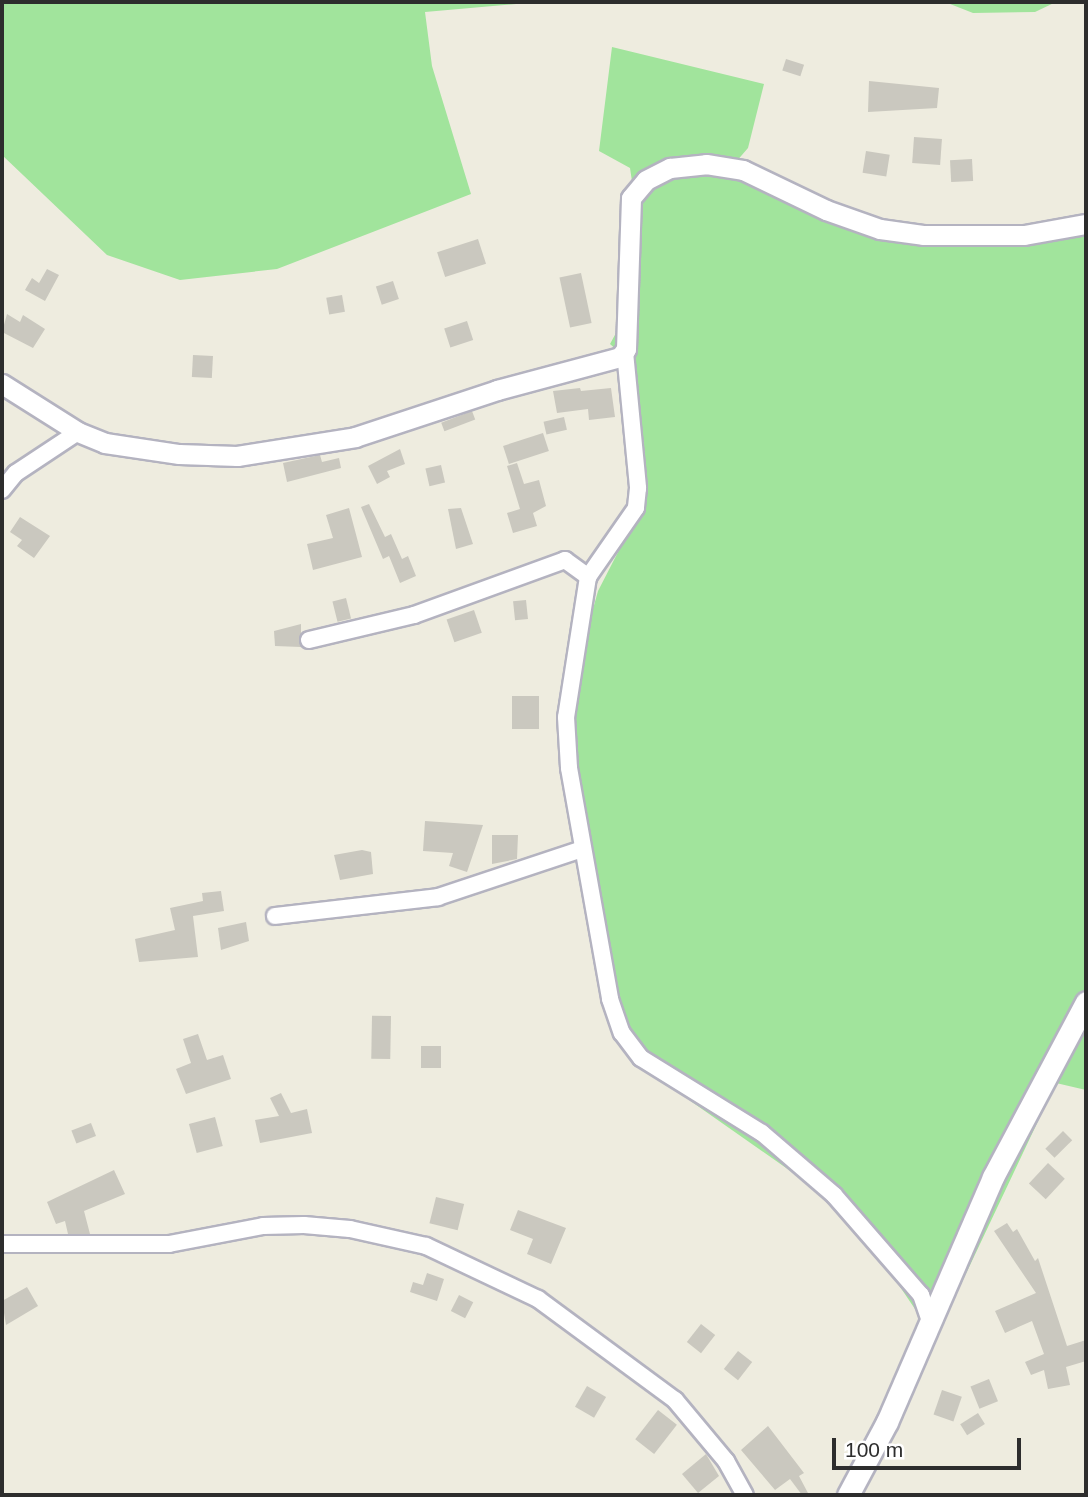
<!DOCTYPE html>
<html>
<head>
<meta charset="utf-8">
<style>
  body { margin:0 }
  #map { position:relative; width:1088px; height:1497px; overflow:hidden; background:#eeecdf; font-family:Arial,sans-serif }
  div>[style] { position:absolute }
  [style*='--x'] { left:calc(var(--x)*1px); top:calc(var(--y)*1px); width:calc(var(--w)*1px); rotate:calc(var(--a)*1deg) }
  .green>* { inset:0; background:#a1e49c }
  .building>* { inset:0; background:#cac8bf; transform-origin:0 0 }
  .roads { filter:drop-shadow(2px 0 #b4b3c0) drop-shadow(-2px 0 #b4b3c0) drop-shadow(0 2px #b4b3c0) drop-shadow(0 -2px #b4b3c0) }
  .minor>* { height:16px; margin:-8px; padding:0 8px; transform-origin:8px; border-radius:8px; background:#fff }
  .tertiary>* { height:19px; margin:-9.5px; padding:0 9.5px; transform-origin:9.5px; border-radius:9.5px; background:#fff }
  .secondary>* { height:21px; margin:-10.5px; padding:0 10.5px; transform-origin:10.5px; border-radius:10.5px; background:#fff }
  span { translate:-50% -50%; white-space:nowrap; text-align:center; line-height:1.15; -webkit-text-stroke:5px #fff; paint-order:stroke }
  .frame { position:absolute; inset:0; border:4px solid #2d2d2d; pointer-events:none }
  .scale { position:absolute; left:832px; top:1438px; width:189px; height:32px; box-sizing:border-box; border:4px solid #2d2d2d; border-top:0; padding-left:9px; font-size:21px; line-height:24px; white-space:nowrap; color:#2d2d2d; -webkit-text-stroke:5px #fff; paint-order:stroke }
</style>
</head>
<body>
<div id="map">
  <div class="green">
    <i style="clip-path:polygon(2px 2px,538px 2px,425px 12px,432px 66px,471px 194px,277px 269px,180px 280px,107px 255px,2px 155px)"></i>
    <i style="clip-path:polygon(945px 2px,1056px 2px,1035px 12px,973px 13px)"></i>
    <i style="clip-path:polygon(612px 47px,764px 84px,748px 148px,729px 170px,927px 237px,1086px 222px,1086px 1090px,1056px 1083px,946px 1316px,915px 1309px,865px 1235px,806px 1182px,692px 1102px,648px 1063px,612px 1002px,576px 769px,575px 723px,584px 641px,598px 591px,633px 523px,620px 353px,610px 344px,616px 333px,633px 188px,630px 168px,599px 151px)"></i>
  </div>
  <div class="building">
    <i style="left:786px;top:59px;width:19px;height:12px;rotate:18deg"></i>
    <i style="clip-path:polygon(869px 81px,939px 88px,937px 108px,868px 112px)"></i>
    <i style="left:914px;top:137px;width:28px;height:26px;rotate:4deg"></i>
    <i style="left:866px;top:151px;width:24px;height:22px;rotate:9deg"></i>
    <i style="left:972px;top:159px;width:22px;height:22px;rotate:87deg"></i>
    <i style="left:478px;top:239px;width:26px;height:43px;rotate:72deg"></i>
    <i style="clip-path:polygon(47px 269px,59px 275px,45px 301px,25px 290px,32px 278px,39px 283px)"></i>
    <i style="left:581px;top:273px;width:51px;height:22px;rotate:78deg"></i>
    <i style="left:393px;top:281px;width:19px;height:18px;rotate:72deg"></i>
    <i style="left:342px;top:295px;width:17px;height:16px;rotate:80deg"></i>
    <i style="clip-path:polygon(7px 314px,20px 322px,23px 315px,45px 329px,33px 348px,2px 332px)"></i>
    <i style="left:467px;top:321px;width:20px;height:24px;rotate:72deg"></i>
    <i style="left:193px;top:355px;width:20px;height:22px;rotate:3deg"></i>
    <i style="clip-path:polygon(580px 388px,581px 391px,611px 388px,615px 417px,589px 420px,588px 409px,557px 413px,553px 391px)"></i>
    <i style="left:472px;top:411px;width:9px;height:33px;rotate:69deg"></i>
    <i style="left:564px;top:417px;width:13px;height:21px;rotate:77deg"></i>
    <i style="left:543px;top:433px;width:19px;height:42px;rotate:72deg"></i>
    <i style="clip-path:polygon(400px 449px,405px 464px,387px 471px,390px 477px,377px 484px,368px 466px)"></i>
    <i style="clip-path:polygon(320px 455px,322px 462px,339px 458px,341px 468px,287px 482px,283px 463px)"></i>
    <i style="clip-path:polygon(517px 463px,524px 484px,539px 480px,546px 506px,533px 513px,537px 526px,513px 533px,507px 513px,520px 509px,507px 466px)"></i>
    <i style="left:441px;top:465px;width:18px;height:16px;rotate:77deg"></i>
    <i style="clip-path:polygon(369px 504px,385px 537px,391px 534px,402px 559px,408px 556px,416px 576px,400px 583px,389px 556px,383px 559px,361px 507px)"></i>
    <i style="clip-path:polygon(349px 508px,362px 557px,313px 570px,307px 544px,333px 538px,326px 515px)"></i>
    <i style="clip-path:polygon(461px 508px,473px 544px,456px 549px,448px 509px)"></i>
    <i style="clip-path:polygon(20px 517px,50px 536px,34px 558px,17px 546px,22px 540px,10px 532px)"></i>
    <i style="left:346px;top:598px;width:21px;height:14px;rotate:76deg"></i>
    <i style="left:526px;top:600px;width:19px;height:13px;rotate:84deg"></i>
    <i style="left:474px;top:610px;width:24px;height:29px;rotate:71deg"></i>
    <i style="clip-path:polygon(301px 624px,301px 647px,275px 646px,274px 631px)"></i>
    <i style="left:512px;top:696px;width:27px;height:33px"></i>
    <i style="clip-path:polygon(425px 821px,483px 825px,467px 872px,449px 866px,453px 853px,423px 851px)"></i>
    <i style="clip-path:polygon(492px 835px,518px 835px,517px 859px,492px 864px)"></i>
    <i style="clip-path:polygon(362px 850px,371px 852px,373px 874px,340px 880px,334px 855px)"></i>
    <i style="clip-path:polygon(221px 891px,224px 911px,193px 916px,198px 957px,139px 962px,135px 939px,175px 930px,170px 908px,203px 901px,202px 893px)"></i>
    <i style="clip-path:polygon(246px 922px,249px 941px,221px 950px,218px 928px)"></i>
    <i style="left:391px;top:1016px;width:43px;height:19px;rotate:91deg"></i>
    <i style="clip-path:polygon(198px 1034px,207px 1060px,223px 1055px,231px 1079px,186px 1094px,176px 1069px,191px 1063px,183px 1039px)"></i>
    <i style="left:421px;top:1046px;width:20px;height:22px"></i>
    <i style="clip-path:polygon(281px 1093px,291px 1113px,307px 1109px,312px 1133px,260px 1143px,255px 1120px,279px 1116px,270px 1098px)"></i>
    <i style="left:215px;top:1117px;width:30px;height:27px;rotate:75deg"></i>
    <i style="left:91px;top:1123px;width:14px;height:21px;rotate:69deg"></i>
    <i style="left:1063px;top:1131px;width:13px;height:25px;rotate:45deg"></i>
    <i style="left:1048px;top:1163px;width:23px;height:28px;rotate:43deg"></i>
    <i style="clip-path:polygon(114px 1170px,125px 1194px,84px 1211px,90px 1234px,68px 1234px,65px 1221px,56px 1224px,47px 1202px)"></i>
    <i style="left:436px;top:1197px;width:29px;height:27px;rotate:14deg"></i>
    <i style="clip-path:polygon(518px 1210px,566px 1228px,551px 1264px,527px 1254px,533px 1239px,510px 1230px)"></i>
    <i style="clip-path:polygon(1007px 1223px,1013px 1232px,1017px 1229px,1035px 1261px,1038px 1258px,1067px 1346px,1086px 1340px,1086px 1361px,1066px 1367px,1070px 1385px,1048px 1389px,1044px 1370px,1031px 1375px,1025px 1362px,1044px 1354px,1032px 1321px,1005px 1333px,995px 1311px,1036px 1293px,994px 1231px)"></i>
    <i style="clip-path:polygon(427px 1273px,444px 1279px,437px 1301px,410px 1292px,413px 1282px,423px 1285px)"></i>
    <i style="clip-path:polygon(27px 1287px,38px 1306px,6px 1325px,2px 1301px)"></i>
    <i style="left:459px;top:1295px;width:16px;height:18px;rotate:27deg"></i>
    <i style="left:701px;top:1324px;width:18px;height:23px;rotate:38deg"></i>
    <i style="left:738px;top:1351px;width:18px;height:23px;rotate:38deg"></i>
    <i style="left:989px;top:1379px;width:24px;height:20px;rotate:68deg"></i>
    <i style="left:587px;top:1386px;width:22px;height:24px;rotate:30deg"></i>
    <i style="left:942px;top:1390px;width:21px;height:26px;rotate:19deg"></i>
    <i style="left:658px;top:1410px;width:24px;height:37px;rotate:38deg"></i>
    <i style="left:978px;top:1413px;width:13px;height:21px;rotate:58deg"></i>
    <i style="clip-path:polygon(768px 1426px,804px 1473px,799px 1476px,809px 1495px,802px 1495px,790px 1479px,775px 1490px,741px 1450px)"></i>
    <i style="clip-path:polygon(706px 1454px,719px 1476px,698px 1493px,682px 1474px)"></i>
  </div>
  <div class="roads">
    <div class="minor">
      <i style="--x:625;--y:352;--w:137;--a:84.5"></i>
      <i style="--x:638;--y:488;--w:20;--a:96"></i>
      <i style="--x:636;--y:508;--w:84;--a:124.8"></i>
      <i style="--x:588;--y:577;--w:142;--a:98.9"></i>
      <i style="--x:566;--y:717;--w:51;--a:86.6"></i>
      <i style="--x:569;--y:768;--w:235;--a:79.9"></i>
      <i style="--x:610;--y:999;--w:36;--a:71"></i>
      <i style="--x:622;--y:1033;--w:31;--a:53"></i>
      <i style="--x:641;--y:1058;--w:142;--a:31.8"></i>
      <i style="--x:762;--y:1133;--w:95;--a:40.7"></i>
      <i style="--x:834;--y:1195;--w:133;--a:49"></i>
      <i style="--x:921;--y:1295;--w:28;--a:71"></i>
      <i style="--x:2;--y:490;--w:22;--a:-51"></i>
      <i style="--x:16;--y:473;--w:74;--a:-33.5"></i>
      <i style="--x:309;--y:640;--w:108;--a:-13.4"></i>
      <i style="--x:414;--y:615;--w:161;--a:-20"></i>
      <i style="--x:565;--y:560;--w:29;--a:36"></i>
      <i style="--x:275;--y:916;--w:164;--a:-6.6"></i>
      <i style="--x:438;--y:897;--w:152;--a:-18.4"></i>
      <i style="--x:2;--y:1244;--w:167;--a:0"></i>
      <i style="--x:169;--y:1244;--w:96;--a:-10.8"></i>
      <i style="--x:263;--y:1226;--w:41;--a:-1.4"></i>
      <i style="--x:304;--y:1225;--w:46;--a:5"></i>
      <i style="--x:350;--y:1229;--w:78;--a:12.6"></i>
      <i style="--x:426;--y:1246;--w:124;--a:25.3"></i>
      <i style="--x:538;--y:1299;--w:170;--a:36.4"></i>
      <i style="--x:675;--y:1400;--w:80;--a:50.1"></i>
      <i style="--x:726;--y:1461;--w:39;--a:61"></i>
    </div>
    <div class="tertiary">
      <i style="--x:2;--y:384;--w:90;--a:32.3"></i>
      <i style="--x:78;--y:432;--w:29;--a:22"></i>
      <i style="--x:105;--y:443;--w:75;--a:8.5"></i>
      <i style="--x:179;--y:454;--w:58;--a:2"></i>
      <i style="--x:237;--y:456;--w:120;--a:-9.1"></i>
      <i style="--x:355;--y:437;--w:150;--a:-18.3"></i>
      <i style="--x:497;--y:390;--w:127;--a:-15"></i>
      <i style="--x:620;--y:357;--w:10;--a:-53"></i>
      <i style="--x:626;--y:349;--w:151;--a:-88.1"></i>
      <i style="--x:631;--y:198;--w:23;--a:-50"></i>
      <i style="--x:646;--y:180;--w:27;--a:-27"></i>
      <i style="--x:670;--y:168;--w:36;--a:-6"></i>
      <i style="--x:706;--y:164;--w:37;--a:9"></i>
      <i style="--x:743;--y:170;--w:92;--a:25.7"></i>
      <i style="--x:826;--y:210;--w:57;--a:19.4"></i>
      <i style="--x:880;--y:229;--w:43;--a:7.9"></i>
      <i style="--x:923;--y:235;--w:101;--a:0"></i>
      <i style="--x:1024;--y:235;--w:63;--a:-10.1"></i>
    </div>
    <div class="secondary">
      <i style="--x:848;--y:1495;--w:83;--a:-61.9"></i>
      <i style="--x:887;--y:1422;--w:267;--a:-66.6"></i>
      <i style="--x:993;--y:1177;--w:198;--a:-62"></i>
    </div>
  </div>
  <div class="frame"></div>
  <div class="scale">100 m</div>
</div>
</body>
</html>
